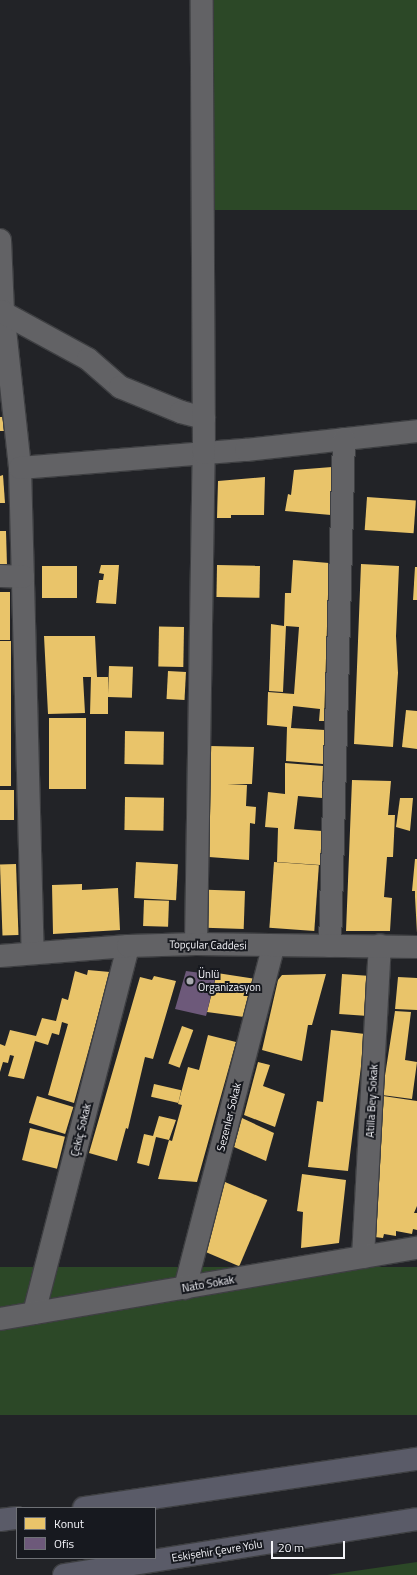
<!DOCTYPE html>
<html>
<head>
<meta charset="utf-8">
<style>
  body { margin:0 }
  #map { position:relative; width:417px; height:1575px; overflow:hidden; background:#222327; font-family:"Titillium Web",sans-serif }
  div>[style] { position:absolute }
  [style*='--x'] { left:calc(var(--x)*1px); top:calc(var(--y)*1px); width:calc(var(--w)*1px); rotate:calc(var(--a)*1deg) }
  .green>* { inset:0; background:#2c4827; transform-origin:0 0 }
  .homes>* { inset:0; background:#e9c46a; transform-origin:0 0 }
  .offices>* { inset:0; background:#6d597a }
  .roads { filter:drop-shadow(1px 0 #3e3f42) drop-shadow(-1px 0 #3e3f42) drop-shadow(0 1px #3e3f42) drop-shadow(0 -1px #3e3f42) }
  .street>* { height:22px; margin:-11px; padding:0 11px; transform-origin:11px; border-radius:11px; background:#626265 }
  .secondary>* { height:22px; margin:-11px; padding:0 11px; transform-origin:11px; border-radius:11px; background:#626265 }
  .highway>* { height:22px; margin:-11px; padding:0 11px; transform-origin:11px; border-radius:11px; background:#5a5b68 }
  .dots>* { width:11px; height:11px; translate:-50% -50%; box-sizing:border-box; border:2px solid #17191f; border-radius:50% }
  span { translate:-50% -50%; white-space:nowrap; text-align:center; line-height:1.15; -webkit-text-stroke:4px #17191f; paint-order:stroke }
  .street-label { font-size:11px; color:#f4f4f9 }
  .poi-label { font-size:11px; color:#f4f4f9 }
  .left { translate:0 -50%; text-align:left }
  .legend { position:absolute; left:16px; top:1507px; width:140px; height:52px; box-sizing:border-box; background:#17191f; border:1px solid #6f7176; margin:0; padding:5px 7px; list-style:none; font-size:12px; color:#f4f4f9 }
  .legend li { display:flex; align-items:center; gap:8px; height:20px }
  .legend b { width:20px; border:1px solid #6f7176 }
  .scale { position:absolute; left:271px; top:1541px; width:74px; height:18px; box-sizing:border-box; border:2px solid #f4f4f9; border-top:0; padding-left:5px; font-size:12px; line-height:14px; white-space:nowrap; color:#f4f4f9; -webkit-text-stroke:3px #17191f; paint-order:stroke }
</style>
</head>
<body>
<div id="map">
  <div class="green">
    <i style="left:210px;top:0;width:207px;height:210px"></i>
    <i style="left:417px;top:1267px;width:148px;height:421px;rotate:90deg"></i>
    <i style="clip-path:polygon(417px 1562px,417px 1575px,327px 1575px)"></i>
  </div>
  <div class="homes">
    <i style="clip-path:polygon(0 417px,5px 417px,4px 431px,0 431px)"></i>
    <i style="clip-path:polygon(332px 467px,331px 515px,285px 511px,288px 494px,291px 495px,294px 470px)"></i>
    <i style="clip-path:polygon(3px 475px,5px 503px,0 503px,0 476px)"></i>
    <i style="clip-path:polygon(265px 477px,264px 515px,231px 515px,231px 518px,217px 518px,218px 481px)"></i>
    <i style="left:367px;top:497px;width:49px;height:33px;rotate:4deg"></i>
    <i style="clip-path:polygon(0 531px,6px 531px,7px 566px,0 566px)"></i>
    <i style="clip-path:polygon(293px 560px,329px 563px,324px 721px,319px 721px,320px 709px,293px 706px,291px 728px,325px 730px,323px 764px,286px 761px,287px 727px,267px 725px,268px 692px,294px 694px,299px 627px,286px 626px,283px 692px,269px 691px,271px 624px,284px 626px,285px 593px,291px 593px)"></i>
    <i style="clip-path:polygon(361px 564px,399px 566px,396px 636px,398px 673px,393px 747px,354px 744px)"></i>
    <i style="clip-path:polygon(101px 565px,119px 565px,116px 604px,96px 603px,99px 580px,103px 580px,104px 574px,99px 573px)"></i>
    <i style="left:217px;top:565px;width:43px;height:32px;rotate:1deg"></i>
    <i style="left:42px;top:566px;width:35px;height:32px"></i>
    <i style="clip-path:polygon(415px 567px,417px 567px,417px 600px,413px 600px)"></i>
    <i style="left:0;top:592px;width:10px;height:48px"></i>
    <i style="left:184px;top:627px;width:40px;height:25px;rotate:91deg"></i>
    <i style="clip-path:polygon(44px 636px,95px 636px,97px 677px,108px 677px,108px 714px,90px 714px,91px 677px,83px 677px,85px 713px,48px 714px)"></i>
    <i style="left:0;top:641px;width:11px;height:145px"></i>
    <i style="left:109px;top:666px;width:24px;height:31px;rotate:2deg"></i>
    <i style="left:168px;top:671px;width:18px;height:28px;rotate:3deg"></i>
    <i style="clip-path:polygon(406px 710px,417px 711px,417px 749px,402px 747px)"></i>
    <i style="left:49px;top:718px;width:37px;height:71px"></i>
    <i style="left:125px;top:731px;width:39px;height:33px;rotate:1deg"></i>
    <i style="clip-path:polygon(210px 746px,254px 747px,252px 784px,227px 784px,247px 785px,246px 806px,256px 807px,255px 824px,250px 823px,249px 860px,209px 857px)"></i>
    <i style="clip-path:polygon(285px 763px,323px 766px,322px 798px,298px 796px,294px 829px,322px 831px,320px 865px,277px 862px,278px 828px,265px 827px,268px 792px,285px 794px)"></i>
    <i style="clip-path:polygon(352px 780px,391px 781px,388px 815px,395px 815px,393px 857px,387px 857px,384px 897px,392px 898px,390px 931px,346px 931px)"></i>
    <i style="left:0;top:790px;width:14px;height:30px"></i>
    <i style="left:125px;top:797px;width:39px;height:33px;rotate:1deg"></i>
    <i style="clip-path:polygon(400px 798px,413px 798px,410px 831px,396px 827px)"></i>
    <i style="clip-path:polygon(415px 859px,417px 859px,417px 933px,415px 897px,415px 891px,412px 891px)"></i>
    <i style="left:136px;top:862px;width:42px;height:36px;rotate:3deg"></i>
    <i style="left:274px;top:862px;width:45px;height:66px;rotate:4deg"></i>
    <i style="left:16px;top:864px;width:71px;height:16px;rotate:88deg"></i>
    <i style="clip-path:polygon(82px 884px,82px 890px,118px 888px,120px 930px,53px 934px,52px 885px)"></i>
    <i style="left:245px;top:891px;width:38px;height:38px;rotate:92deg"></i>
    <i style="left:144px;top:900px;width:25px;height:26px;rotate:2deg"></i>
    <i style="clip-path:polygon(88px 970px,110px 972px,74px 1103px,48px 1095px,68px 1024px,62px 1022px,59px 1035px,52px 1033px,48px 1045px,35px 1041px,24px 1079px,8px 1076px,14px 1056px,10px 1055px,8px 1063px,3px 1062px,0 1072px,0 1044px,5px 1046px,10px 1030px,36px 1036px,42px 1018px,56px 1021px,62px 998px,68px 1000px,75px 971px,87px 975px)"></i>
    <i style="clip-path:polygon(217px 973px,256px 979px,244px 1017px,207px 1012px)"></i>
    <i style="clip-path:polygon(326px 974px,312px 1025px,308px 1025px,302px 1061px,262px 1050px,278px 980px,282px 975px)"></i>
    <i style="left:342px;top:974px;width:29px;height:40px;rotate:4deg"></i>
    <i style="clip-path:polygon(154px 976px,176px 981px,153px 1059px,145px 1057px,128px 1129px,126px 1128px,117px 1161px,89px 1153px,140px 977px,152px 980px)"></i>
    <i style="clip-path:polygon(398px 977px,417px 978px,417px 1010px,395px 1009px)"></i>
    <i style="clip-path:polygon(395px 1011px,411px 1012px,405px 1060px,417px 1062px,412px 1099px,382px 1095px)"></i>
    <i style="left:182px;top:1026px;width:12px;height:40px;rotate:20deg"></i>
    <i style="clip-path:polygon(331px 1030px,365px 1034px,348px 1171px,308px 1167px,317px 1101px,323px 1102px)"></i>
    <i style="clip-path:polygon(208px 1035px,236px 1042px,197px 1182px,158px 1179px,169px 1140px,156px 1137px,149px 1166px,137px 1163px,144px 1134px,153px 1136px,159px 1116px,176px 1120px,169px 1140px,172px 1141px,182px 1105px,178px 1104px,188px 1067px,199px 1070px)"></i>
    <i style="clip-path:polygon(258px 1062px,270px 1065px,263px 1086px,285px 1094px,275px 1127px,244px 1115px)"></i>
    <i style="left:154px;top:1084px;width:28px;height:13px;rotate:13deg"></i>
    <i style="left:37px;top:1096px;width:38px;height:28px;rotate:17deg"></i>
    <i style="clip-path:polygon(383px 1096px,417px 1101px,417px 1206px,414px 1213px,417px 1213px,417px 1230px,413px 1229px,412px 1234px,396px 1231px,396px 1236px,384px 1234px,383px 1238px,367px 1236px,375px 1171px,380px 1171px,374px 1170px)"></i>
    <i style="clip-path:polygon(242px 1118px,274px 1133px,266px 1161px,234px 1147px)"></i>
    <i style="left:30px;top:1128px;width:36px;height:33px;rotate:14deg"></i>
    <i style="clip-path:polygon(302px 1174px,346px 1180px,339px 1243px,301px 1248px,303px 1212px,297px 1211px)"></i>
    <i style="left:225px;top:1182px;width:46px;height:72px;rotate:23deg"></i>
  </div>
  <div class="offices">
    <i style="clip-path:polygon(186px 971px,216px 975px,206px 1016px,175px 1009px)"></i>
  </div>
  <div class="roads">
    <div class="street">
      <i style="--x:0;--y:240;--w:71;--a:87.6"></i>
      <i style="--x:3;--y:311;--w:158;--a:83.8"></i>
      <i style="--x:20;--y:468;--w:485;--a:88.5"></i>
      <i style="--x:0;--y:311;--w:100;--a:28.6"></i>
      <i style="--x:88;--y:359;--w:43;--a:41.2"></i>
      <i style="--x:120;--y:387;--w:66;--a:22.3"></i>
      <i style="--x:181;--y:412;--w:24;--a:15"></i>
      <i style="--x:20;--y:468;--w:227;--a:-4.6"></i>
      <i style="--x:246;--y:450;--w:172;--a:-6.3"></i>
      <i style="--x:0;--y:576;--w:23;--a:2"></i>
      <i style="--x:196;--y:944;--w:491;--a:-89.1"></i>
      <i style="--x:204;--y:453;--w:453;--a:-90.3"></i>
      <i style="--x:330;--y:946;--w:507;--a:-88.42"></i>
      <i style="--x:363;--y:1257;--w:312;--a:-86.9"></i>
      <i style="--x:185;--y:1288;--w:352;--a:-75.5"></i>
      <i style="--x:34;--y:1313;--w:379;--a:-75.6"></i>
      <i style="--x:0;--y:1319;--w:423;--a:-9.7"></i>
    </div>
    <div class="secondary">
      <i style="--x:0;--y:956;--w:128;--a:-4.5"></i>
      <i style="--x:128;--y:946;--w:68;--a:-1.7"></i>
      <i style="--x:196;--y:944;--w:221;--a:0.8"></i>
    </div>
    <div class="highway">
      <i style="--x:84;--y:1508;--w:337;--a:-8.4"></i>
      <i style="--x:0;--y:1520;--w:17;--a:-7"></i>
      <i style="--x:64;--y:1575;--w:357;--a:-9"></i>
    </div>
  </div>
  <div class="dots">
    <i style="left:190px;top:981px;background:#aaabb0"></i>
  </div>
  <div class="street-label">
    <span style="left:208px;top:945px;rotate:1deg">Topçular Caddesi</span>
    <span style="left:372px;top:1101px;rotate:-87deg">Atilla Bey Sokak</span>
    <span style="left:229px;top:1117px;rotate:-76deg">Sezenler Sokak</span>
    <span style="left:81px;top:1130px;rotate:-76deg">Çekiç Sokak</span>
    <span style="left:208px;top:1284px;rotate:-10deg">Nato Sokak</span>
    <span style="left:217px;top:1551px;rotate:-9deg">Eskişehir Çevre Yolu</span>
  </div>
  <div class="poi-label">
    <span class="left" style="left:198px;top:981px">Ünlü<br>Organizasyon</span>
  </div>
  <ul class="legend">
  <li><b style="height:11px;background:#e9c46a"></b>Konut</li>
  <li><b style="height:11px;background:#6d597a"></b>Ofis</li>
  </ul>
  <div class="scale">20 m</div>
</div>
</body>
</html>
